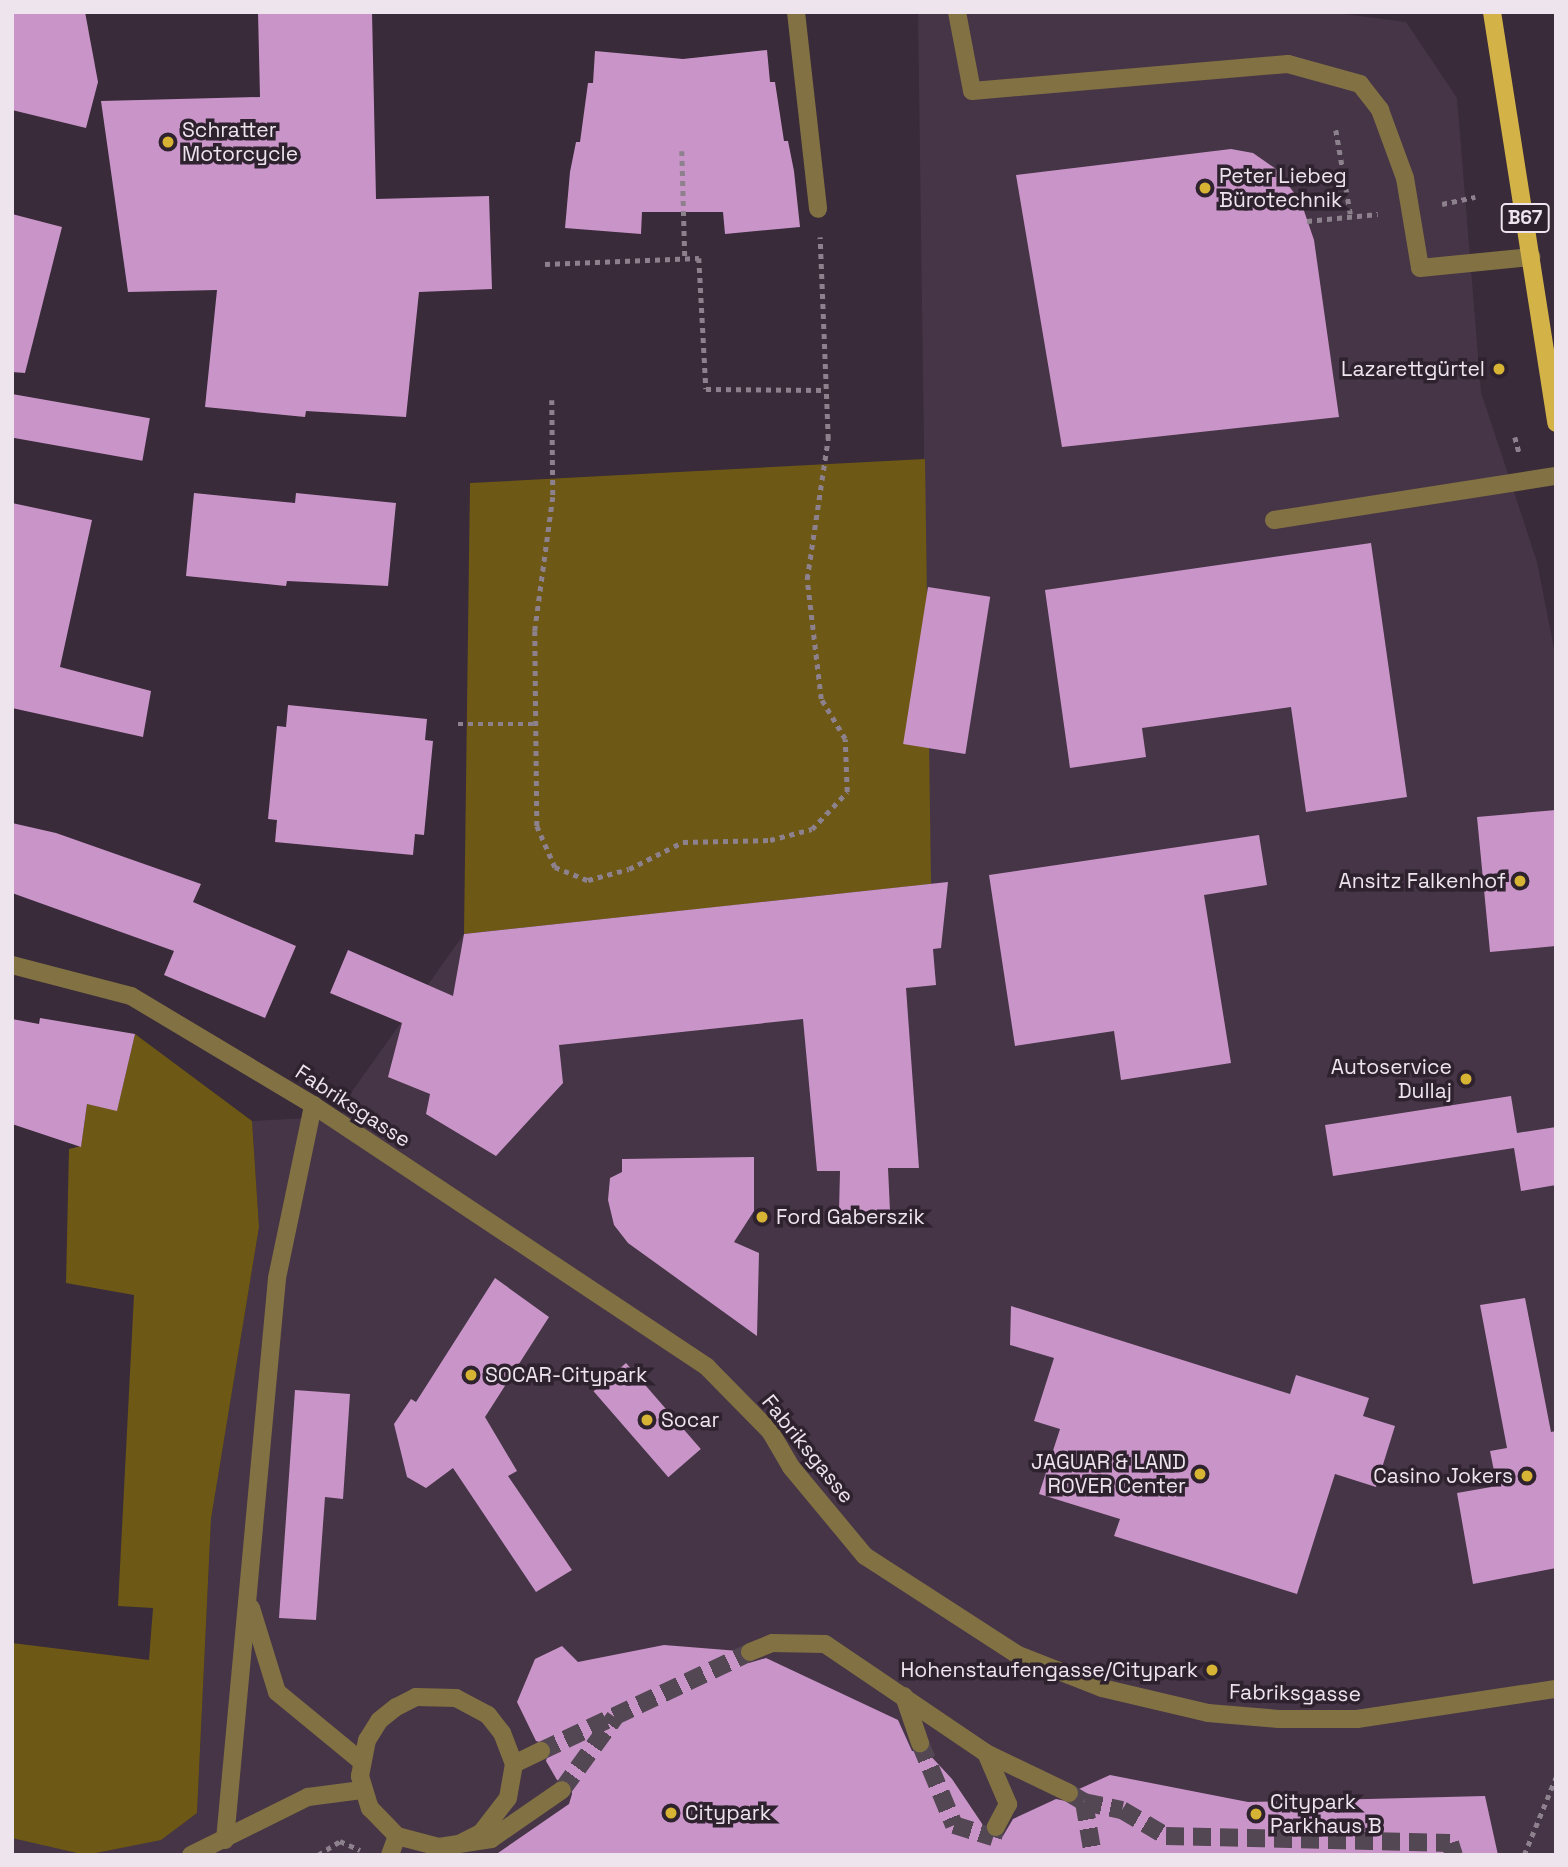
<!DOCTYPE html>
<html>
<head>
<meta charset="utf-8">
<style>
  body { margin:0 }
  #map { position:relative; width:1568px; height:1867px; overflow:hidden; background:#392b39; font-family:"Space Grotesk",sans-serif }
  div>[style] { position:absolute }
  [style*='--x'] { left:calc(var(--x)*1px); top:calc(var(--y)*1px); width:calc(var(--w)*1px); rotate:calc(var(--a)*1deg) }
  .built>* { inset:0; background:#463546 }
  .green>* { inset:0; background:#6d5915 }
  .building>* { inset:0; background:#c995c9; transform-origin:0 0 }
  .minor-tunnel>* { height:18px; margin-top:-9px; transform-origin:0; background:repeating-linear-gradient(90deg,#544754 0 18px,transparent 0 27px) }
  .path>* { height:4.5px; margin-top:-2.25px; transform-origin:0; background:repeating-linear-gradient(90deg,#8c818c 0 5px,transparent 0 10px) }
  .minor>* { height:18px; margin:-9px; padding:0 9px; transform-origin:9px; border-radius:9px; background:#827243 }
  .major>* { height:18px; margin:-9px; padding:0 9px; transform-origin:9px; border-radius:9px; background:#d3b347 }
  .dots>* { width:19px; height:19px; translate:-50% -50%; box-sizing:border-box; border:4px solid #2f222f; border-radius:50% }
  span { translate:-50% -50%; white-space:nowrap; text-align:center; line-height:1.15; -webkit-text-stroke:7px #2f222f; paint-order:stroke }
  .shield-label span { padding:2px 5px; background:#2f222f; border:2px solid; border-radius:5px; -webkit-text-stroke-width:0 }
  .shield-label { font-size:19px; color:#ede4ed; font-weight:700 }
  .poi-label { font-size:21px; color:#ede4ed }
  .left { translate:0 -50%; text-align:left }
  .right { translate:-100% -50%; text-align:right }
  .street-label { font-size:21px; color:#ede4ed }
  .frame { position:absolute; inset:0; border:14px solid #ede4ed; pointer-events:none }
</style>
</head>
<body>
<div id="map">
  <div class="built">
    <i style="clip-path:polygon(918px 12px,1328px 12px,1406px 22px,1457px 98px,1481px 392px,1537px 562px,1556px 659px,1556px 1855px,88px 1855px,161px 1839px,197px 1813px,211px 1519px,259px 1227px,252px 1121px,341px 1116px,353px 1090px,464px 934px,930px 884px)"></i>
    <i style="clip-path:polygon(12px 1838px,24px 1839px,86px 1855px,12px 1855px)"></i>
  </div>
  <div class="green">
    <i style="clip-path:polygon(925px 459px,931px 884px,464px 934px,470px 483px)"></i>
    <i style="clip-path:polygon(135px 1034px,252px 1121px,259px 1227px,211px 1519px,197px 1813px,161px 1840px,86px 1855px,12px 1838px,12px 1643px,149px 1660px,153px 1608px,118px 1606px,134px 1295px,66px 1283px,69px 1149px,81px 1146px,87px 1104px,117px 1110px)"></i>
  </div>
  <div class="building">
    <i style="clip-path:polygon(12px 12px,85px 12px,98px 82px,86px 128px,12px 110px)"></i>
    <i style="clip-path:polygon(258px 12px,372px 12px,376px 199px,489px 196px,492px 289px,419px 292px,406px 417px,306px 411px,305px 417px,205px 407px,217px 290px,128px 292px,101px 101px,260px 97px)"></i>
    <i style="clip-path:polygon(767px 50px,770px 82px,775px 82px,784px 141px,788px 141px,794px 171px,800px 227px,725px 234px,723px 212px,642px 212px,641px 234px,565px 228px,570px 172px,576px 142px,580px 142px,588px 83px,593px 83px,595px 51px,683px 59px)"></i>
    <i style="clip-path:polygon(1231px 149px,1253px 153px,1276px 169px,1301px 202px,1314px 240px,1339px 417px,1062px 447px,1016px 175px)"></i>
    <i style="clip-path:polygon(12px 214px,62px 227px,25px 373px,12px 372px)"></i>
    <i style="left:12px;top:394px;width:140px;height:43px;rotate:10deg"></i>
    <i style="clip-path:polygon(194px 493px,295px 503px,296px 493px,396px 503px,388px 586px,287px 581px,286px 586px,186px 576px)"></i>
    <i style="clip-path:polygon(12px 503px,92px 520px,60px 667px,151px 691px,143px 737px,12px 708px)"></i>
    <i style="clip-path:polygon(1371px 543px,1407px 797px,1306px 812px,1291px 707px,1142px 728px,1146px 757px,1070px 768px,1045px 590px)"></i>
    <i style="left:928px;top:587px;width:63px;height:159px;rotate:9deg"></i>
    <i style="clip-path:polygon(288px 705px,427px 719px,425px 740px,433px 741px,424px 835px,415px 834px,413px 855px,275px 842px,277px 820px,268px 819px,277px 726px,286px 727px)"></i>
    <i style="clip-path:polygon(1556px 810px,1556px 946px,1490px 952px,1477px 817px)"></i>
    <i style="clip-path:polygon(12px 823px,56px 833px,201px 884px,193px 902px,296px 946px,265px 1018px,164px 975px,174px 951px,12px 893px)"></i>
    <i style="clip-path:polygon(1259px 835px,1267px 885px,1204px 895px,1231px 1063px,1121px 1080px,1114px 1031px,1015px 1046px,989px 875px)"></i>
    <i style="clip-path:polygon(948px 882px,941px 948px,933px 949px,936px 985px,906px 988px,919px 1168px,888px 1168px,890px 1211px,839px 1212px,840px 1171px,817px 1171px,803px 1019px,559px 1045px,563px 1083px,496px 1156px,426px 1114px,430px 1094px,388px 1077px,402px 1023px,330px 993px,348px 950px,453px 996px,464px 934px)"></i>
    <i style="clip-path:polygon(40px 1018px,135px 1034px,117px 1111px,87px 1104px,81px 1147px,12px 1124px,12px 1019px,39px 1024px)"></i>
    <i style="clip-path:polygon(1511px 1096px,1517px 1133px,1556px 1127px,1556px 1185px,1521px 1191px,1514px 1148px,1333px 1176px,1325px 1125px)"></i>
    <i style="clip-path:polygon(754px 1157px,754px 1211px,734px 1242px,759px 1253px,757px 1336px,628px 1243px,614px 1225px,608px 1200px,610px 1178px,622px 1172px,622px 1159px)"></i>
    <i style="clip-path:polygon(495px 1278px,549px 1317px,485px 1417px,517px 1471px,508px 1476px,572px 1570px,536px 1592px,453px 1468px,426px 1488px,407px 1477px,394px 1424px,411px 1399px,416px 1402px)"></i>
    <i style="clip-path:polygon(1525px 1298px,1551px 1432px,1556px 1431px,1556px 1568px,1473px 1584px,1457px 1493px,1497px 1486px,1490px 1451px,1507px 1448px,1480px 1305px)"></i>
    <i style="clip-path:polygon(1011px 1306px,1290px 1394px,1296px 1375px,1369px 1398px,1363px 1416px,1395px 1426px,1376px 1487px,1335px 1474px,1297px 1594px,1114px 1536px,1120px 1519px,1039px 1494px,1060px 1429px,1034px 1421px,1054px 1358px,1010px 1345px)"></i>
    <i style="left:626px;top:1363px;width:114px;height:43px;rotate:49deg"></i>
    <i style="clip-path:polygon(295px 1390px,350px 1394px,343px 1499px,325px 1497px,316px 1620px,279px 1618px)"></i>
    <i style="clip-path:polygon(664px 1645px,739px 1651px,749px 1663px,766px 1658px,898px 1720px,912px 1751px,927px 1752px,952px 1779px,991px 1837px,1003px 1836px,1013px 1819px,1056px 1799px,1075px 1803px,1079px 1789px,1110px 1775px,1248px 1802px,1485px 1796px,1498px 1855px,495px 1855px,569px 1804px,572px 1794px,571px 1783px,557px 1780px,546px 1761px,551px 1745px,536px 1741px,517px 1702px,535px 1659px,562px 1646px,578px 1662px)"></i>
  </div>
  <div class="minor-tunnel">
    <i style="--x:920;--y:1743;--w:89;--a:67.5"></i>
    <i style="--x:954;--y:1825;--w:41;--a:17.1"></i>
    <i style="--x:993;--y:1837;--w:10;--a:-73"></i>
    <i style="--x:541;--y:1751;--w:231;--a:-25.3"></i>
    <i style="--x:562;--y:1790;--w:90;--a:-54"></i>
    <i style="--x:1069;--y:1793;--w:17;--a:31"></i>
    <i style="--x:1084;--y:1802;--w:39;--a:12"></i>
    <i style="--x:1122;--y:1810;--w:51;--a:30.6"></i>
    <i style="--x:1166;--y:1836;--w:284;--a:1.4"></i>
    <i style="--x:1450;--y:1843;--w:13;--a:72"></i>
    <i style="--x:1084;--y:1802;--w:54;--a:80.4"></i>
  </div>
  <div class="path">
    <i style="--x:1336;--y:130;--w:88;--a:80.2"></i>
    <i style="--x:682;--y:151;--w:107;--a:88.4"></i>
    <i style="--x:1442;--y:204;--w:34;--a:-12"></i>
    <i style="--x:1307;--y:221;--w:71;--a:-5.6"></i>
    <i style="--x:545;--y:264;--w:154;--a:-2.2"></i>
    <i style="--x:699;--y:258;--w:131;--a:86.9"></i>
    <i style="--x:706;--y:389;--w:120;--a:0.5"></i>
    <i style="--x:552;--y:400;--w:97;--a:89.4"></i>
    <i style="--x:553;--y:497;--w:135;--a:97.7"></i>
    <i style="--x:535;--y:631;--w:195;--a:89.4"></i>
    <i style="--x:537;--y:826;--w:45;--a:66.3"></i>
    <i style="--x:555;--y:867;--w:35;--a:22"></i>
    <i style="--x:588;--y:880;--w:42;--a:-15"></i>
    <i style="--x:629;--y:869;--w:60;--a:-26.6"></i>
    <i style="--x:683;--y:842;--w:87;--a:-1.3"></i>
    <i style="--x:770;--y:840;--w:43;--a:-14.7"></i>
    <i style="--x:812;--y:829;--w:51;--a:-46.6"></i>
    <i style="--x:847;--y:792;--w:53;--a:-92.2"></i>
    <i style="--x:845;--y:739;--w:47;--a:-121"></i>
    <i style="--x:821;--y:699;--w:121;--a:-96.7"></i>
    <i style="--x:807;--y:579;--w:142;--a:-81.5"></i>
    <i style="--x:828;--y:439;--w:202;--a:-92.3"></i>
    <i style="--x:1515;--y:437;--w:16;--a:75"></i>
    <i style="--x:458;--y:724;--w:78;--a:0"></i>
    <i style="--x:318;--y:1855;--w:26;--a:-32"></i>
    <i style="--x:340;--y:1841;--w:22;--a:24"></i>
    <i style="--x:1524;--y:1855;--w:84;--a:-67.7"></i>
  </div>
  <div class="minor">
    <i style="--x:796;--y:12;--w:198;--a:83.6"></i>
    <i style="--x:957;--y:12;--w:80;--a:79.2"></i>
    <i style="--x:972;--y:91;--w:317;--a:-4.9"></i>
    <i style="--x:1288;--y:64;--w:75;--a:15.5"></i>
    <i style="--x:1360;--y:84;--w:33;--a:52"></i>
    <i style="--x:1380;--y:110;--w:72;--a:69.8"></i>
    <i style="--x:1405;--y:178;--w:91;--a:80.5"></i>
    <i style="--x:1420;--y:268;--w:112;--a:-5.7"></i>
    <i style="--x:1274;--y:520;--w:285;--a:-8.9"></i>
    <i style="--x:12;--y:965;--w:123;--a:14.6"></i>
    <i style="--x:131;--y:996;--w:212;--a:30.9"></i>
    <i style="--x:313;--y:1105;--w:473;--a:33.6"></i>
    <i style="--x:707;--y:1367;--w:90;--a:45.5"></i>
    <i style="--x:770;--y:1431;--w:42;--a:59.7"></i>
    <i style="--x:791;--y:1467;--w:116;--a:50.3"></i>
    <i style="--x:865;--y:1556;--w:182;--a:32.9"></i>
    <i style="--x:1018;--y:1655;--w:90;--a:21.4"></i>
    <i style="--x:1102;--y:1688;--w:109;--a:13.3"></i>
    <i style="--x:1208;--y:1713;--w:71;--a:4.8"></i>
    <i style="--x:1279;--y:1719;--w:78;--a:0"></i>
    <i style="--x:1357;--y:1719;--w:201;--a:-8.6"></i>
    <i style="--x:251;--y:1608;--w:88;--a:72.8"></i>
    <i style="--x:277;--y:1692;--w:109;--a:39.4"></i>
    <i style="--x:750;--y:1652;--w:24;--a:-22"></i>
    <i style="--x:772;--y:1643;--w:53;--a:1.1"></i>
    <i style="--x:825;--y:1644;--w:194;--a:34.1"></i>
    <i style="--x:986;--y:1753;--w:92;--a:25.7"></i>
    <i style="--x:904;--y:1696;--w:50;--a:71.2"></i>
    <i style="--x:986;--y:1753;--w:56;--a:66.7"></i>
    <i style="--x:1008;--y:1804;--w:26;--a:118"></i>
    <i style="--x:514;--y:1764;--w:30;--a:-26"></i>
    <i style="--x:225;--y:1840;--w:564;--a:-84.71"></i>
    <i style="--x:277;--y:1278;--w:177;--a:-78.2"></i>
    <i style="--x:461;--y:1843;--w:22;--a:-27"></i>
    <i style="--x:481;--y:1833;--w:44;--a:-52.4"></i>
    <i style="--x:508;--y:1798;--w:35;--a:-80"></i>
    <i style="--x:514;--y:1764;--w:33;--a:-111"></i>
    <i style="--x:502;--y:1733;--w:23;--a:-128"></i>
    <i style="--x:488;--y:1715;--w:36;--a:-152"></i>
    <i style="--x:456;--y:1698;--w:40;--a:-178.6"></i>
    <i style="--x:416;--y:1697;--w:22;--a:153"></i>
    <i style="--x:396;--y:1707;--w:22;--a:141"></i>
    <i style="--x:379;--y:1721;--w:22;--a:122"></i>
    <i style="--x:367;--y:1740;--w:37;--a:101"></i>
    <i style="--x:360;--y:1776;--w:34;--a:73"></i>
    <i style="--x:370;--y:1808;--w:39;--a:46"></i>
    <i style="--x:397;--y:1836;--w:43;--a:14.7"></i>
    <i style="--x:439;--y:1847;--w:53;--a:-8.7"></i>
    <i style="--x:491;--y:1839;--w:86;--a:-34.6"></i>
    <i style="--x:191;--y:1855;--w:131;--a:-26.4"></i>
    <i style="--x:308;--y:1797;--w:54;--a:-7.4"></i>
    <i style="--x:390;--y:1855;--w:20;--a:-70"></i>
  </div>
  <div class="major">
    <i style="--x:1492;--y:12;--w:416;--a:81.1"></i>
  </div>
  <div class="dots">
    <i style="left:168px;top:142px;background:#d8b434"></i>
    <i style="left:1205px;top:188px;background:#d8b434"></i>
    <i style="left:1499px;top:369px;background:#d8b434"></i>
    <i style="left:1520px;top:881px;background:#d8b434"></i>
    <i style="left:1466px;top:1079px;background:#d8b434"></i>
    <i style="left:762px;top:1217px;background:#d8b434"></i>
    <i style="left:471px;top:1375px;background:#d8b434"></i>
    <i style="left:647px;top:1420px;background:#d8b434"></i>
    <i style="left:1200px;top:1474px;background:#d8b434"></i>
    <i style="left:1527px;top:1476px;background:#d8b434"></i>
    <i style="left:1212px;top:1670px;background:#d8b434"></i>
    <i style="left:671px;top:1813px;background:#d8b434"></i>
    <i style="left:1256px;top:1814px;background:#d8b434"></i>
  </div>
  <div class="shield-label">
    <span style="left:1525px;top:218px">B67</span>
  </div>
  <div class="poi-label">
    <span class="left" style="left:182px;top:142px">Schratter<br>Motorcycle</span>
    <span class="left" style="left:1219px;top:188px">Peter Liebeg<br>Bürotechnik</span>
    <span class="right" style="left:1485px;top:369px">Lazarettgürtel</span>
    <span class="right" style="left:1506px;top:881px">Ansitz Falkenhof</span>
    <span class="right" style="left:1452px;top:1079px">Autoservice<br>Dullaj</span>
    <span class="left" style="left:776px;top:1217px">Ford Gaberszik</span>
    <span class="left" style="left:485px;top:1375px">SOCAR-Citypark</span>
    <span class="left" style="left:661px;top:1420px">Socar</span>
    <span class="right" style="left:1186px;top:1474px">JAGUAR &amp; LAND<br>ROVER Center</span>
    <span class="right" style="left:1513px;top:1476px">Casino Jokers</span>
    <span class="right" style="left:1198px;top:1670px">Hohenstaufengasse/Citypark</span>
    <span class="left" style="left:1270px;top:1814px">Citypark<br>Parkhaus B</span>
    <span class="left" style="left:685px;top:1813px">Citypark</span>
  </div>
  <div class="street-label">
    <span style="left:353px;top:1106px;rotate:33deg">Fabriksgasse</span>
    <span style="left:808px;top:1449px;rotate:51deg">Fabriksgasse</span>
    <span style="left:1295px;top:1693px;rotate:1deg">Fabriksgasse</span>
  </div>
  <div class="frame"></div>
</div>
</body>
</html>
